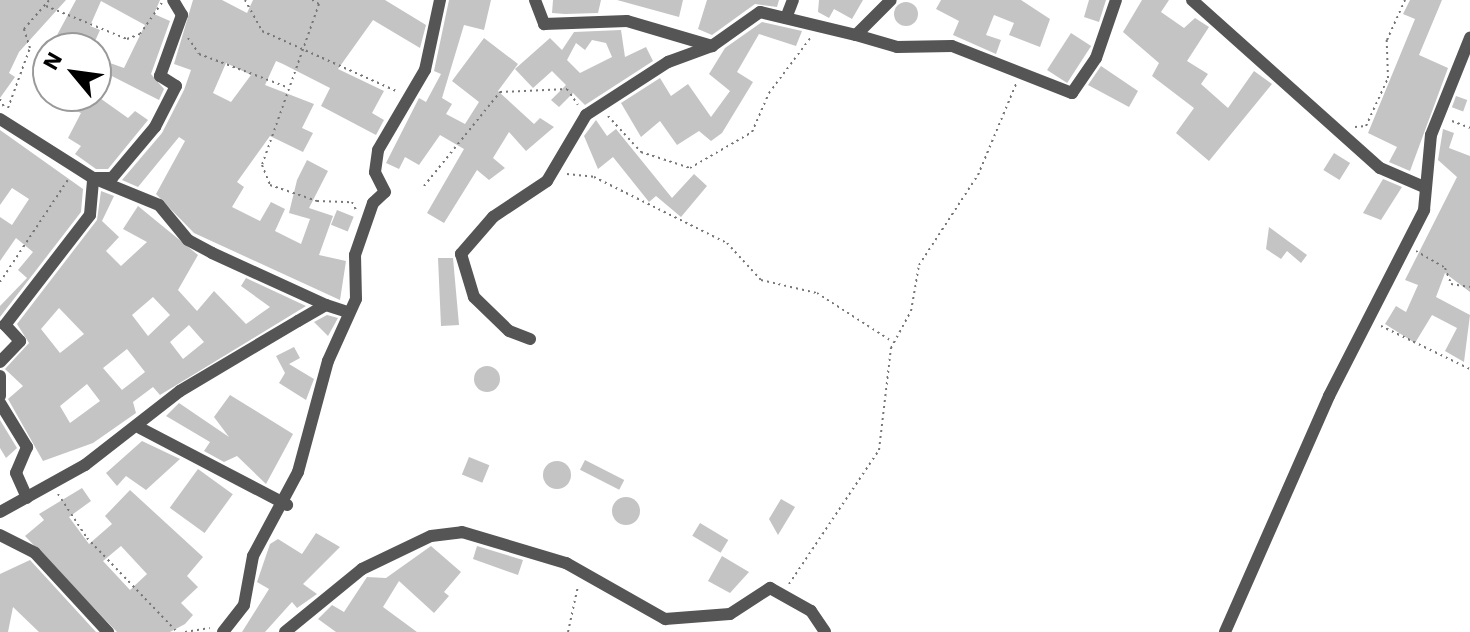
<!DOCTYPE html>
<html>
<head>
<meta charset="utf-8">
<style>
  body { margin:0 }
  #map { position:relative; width:1470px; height:632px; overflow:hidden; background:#fff; font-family:"Work Sans",sans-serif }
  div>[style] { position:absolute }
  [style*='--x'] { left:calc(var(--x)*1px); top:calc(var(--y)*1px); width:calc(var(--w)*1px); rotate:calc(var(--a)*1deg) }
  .building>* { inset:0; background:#c4c4c4; transform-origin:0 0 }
  .round { border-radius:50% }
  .path>* { height:2px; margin-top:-1px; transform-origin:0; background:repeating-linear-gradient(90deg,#777 0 2px,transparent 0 6px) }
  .street>* { height:12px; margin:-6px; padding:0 6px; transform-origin:6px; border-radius:6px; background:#555 }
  span { translate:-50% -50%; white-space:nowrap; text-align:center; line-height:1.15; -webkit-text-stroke:8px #fff; paint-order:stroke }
  .north { position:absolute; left:32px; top:32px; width:80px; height:80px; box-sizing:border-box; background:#fff; border:2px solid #999; border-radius:50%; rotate:299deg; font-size:22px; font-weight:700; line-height:32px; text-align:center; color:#000 }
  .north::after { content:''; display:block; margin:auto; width:28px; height:36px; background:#000; clip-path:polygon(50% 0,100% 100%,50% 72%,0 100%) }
</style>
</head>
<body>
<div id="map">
  <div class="building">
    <i style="clip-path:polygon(0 0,66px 0,19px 52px,9px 73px,15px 77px,0 98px)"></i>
    <i style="clip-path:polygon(76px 0,160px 0,154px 14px,170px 21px,151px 74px,164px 89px,159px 100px,96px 68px,96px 58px,124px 68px,145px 25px,101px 1px,90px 26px,100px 30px,92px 48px,50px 48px)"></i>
    <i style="clip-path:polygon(evenodd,193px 0,222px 0,247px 13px,253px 0,385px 0,426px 25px,420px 48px,373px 20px,338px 69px,384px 91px,372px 113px,384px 120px,376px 135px,321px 106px,330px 88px,283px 64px,276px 61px,265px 85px,314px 104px,302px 128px,313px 133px,303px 152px,270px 136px,237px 182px,244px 187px,232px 207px,260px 221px,271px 202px,285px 209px,275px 231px,301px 244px,310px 219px,289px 213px,297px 180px,307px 160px,328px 171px,309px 208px,333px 216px,319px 255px,346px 261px,340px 300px,194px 233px,156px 194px,185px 141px,179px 137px,138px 187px,122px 180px,162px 133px,184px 90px,191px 70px,174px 64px,193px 0,226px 63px,251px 75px,231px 102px,213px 93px,226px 63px)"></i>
    <i style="clip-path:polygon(449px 0,491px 0,484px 30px,464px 25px,442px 98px,452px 104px,446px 114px,465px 124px,479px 102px,452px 81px,484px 38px,518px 64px,498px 91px,534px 124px,540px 118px,554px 127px,526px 151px,509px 132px,493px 158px,505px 168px,489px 180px,477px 170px,444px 223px,427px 213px,464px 149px,440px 135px,419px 165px,405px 157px,399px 169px,386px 163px,419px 98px,426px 102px,441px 74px,434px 71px)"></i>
    <i style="clip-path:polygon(553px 0,601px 0,598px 13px,565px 14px,552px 13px)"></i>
    <i style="clip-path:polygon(617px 0,683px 0,679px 17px)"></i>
    <i style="clip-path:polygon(707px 0,779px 0,777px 7px,755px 4px,712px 35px,698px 29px)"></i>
    <i style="clip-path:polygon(819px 0,863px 0,852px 19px,834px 9px,829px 18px,818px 12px)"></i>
    <i style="clip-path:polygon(941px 0,1021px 0,1050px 19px,1040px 47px,1009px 35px,1014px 23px,994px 15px,986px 35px,1001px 40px,996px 54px,953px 35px,959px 21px,936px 9px)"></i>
    <i style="clip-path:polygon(1089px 0,1106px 0,1099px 22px,1084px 17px)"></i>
    <i style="clip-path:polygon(1142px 0,1169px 0,1161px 12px,1184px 28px,1195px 18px,1209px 27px,1187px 61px,1208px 74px,1201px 84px,1228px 108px,1254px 71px,1272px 84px,1209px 161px,1176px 133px,1194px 108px,1152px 76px,1159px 63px,1123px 32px)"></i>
    <i style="clip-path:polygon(1410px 0,1442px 0,1419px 55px,1448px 68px,1410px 171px,1389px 162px,1397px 147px,1368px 133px,1415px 19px,1403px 14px)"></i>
    <i class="round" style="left:894px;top:2px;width:24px;height:24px"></i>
    <i style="clip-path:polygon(762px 22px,802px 31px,796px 46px,759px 34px,737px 72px,753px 82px,722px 133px,711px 141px,699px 131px,677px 145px,660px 121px,641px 137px,621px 103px,660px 78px,671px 96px,688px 84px,711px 117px,730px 91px,709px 74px,725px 48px)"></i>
    <i style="clip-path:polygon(evenodd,621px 30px,625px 57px,646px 47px,653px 61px,585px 105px,573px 93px,559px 107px,551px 100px,566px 85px,552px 71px,533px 88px,515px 69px,550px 38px,562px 50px,574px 32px,621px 30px,592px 40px,606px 43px,612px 57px,580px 73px,567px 60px,576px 43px,585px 50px,592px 40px)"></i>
    <i style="left:1071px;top:33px;width:24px;height:44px;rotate:33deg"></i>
    <i style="clip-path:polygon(1101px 66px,1138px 91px,1129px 107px,1088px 85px)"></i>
    <i style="clip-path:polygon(40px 96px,97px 96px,128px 118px,135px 111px,148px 120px,108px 169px,96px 169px,75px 154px,81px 146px,68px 138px,81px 113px)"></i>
    <i style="left:1456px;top:96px;width:12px;height:12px;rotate:20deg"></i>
    <i style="clip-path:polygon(596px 120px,607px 136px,616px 129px,672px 198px,694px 174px,707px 186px,681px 217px,656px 196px,649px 202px,613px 157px,598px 169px,584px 136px)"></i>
    <i style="clip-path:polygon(1443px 129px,1454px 133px,1449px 148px,1470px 156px,1470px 292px,1445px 273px,1436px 297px,1470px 315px,1464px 362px,1445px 351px,1457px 328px,1432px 315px,1415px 343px,1385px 324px,1396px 306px,1406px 312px,1418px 285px,1405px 280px,1457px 177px,1438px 160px)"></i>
    <i style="clip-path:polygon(0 130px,83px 189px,81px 212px,0 317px,0 306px,27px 278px,18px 270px,33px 252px,16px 238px,0 261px,0 217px,12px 225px,29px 199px,12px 188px,0 205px)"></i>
    <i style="left:1334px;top:153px;width:19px;height:20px;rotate:32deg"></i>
    <i style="clip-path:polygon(1383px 179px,1402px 187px,1381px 220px,1363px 213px)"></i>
    <i style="clip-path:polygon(evenodd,101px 191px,114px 196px,102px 221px,119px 237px,106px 251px,121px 266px,147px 242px,123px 229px,138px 206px,198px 255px,178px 290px,197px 311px,214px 291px,246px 324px,270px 307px,241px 286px,246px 278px,306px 306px,160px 395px,153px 387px,133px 402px,136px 413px,93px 443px,43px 461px,8px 399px,23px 386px,5px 369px,29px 343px,17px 324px,97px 220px,101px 191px,153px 297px,170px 315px,148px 336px,132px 315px,153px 297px,101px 191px,59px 308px,84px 334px,60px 353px,41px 329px,59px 308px,101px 191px,189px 325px,204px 342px,183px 359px,170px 342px,189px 325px,101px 191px,127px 349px,145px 372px,122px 390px,103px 368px,127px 349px,101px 191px,87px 384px,100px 401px,70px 423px,60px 406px,87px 384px)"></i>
    <i style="left:337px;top:210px;width:18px;height:16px;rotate:22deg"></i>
    <i style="clip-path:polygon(1269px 227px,1307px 255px,1301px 263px,1287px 251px,1281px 259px,1266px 249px)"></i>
    <i style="clip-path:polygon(438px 258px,453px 258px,459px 325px,441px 326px)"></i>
    <i style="clip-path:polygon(327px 315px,338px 318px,328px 336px,314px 322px)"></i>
    <i style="clip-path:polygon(294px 347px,300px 358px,289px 364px,314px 379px,306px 400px,279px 383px,285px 373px,276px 356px)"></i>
    <i class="round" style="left:474px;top:366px;width:26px;height:26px"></i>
    <i style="clip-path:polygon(230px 395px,293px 434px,266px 484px,237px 456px,224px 462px,204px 451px,210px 442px,166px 416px,179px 403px,229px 437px,214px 417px)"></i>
    <i style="clip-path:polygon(0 420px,17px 448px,6px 458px,0 448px)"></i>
    <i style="clip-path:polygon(142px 441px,180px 459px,146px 490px,126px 476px,117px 486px,106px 473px)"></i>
    <i style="left:469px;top:457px;width:22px;height:19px;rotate:22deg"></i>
    <i style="left:585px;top:460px;width:44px;height:11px;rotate:27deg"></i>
    <i class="round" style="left:543px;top:461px;width:28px;height:28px"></i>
    <i style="left:198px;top:469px;width:43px;height:48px;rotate:36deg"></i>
    <i style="clip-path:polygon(evenodd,82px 488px,91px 501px,69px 517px,89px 544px,112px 524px,105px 516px,130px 490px,203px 557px,187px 576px,198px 587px,181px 603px,193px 615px,185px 624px,170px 632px,117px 632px,25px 536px,44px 520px,39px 514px,82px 488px,121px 546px,147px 574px,130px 590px,103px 561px,121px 546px)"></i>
    <i class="round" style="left:612px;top:497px;width:28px;height:28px"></i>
    <i style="clip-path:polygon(781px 499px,795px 507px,778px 535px,769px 519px)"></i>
    <i style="left:700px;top:523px;width:33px;height:15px;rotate:31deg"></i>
    <i style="clip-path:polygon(316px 533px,340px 547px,303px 584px,317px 594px,297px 608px,292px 602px,265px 632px,242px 632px,269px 589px,257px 582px,270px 544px,278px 539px,302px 554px)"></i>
    <i style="clip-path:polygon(431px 546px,461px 572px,444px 592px,449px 596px,434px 613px,399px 581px,383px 607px,417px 632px,336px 632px,318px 619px,332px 605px,344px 612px,367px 577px,386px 578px)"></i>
    <i style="clip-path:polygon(477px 546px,523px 560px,518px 575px,473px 559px)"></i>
    <i style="clip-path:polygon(722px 556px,749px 572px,730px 593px,708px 581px)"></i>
    <i style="clip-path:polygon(30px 560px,96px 632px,39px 632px,13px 607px,8px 632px,0 632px,0 574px)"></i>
  </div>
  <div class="path">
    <i style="--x:245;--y:0;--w:35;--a:61"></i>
    <i style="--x:262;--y:31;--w:147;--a:24.1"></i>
    <i style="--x:312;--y:0;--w:8;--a:30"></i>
    <i style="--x:319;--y:4;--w:171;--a:109.5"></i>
    <i style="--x:262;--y:165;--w:22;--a:68"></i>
    <i style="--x:270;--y:185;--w:50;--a:18.8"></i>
    <i style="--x:317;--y:201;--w:35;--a:2"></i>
    <i style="--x:352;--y:202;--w:9;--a:63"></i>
    <i style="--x:46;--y:6;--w:87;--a:22.2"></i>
    <i style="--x:127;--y:39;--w:14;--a:-21"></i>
    <i style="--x:140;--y:34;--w:38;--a:-55"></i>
    <i style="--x:188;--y:38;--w:19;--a:55"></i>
    <i style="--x:199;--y:54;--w:94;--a:20.6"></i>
    <i style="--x:0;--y:99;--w:9;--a:63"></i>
    <i style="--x:8;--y:108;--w:64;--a:-69.9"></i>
    <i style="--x:30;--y:48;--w:20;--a:-108"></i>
    <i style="--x:24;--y:29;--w:38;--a:-49"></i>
    <i style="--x:608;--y:116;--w:49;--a:47.5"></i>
    <i style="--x:641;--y:152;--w:52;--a:18.1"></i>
    <i style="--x:690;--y:168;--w:72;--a:-30.1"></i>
    <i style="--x:752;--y:132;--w:43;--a:-66.4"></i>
    <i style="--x:769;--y:93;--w:70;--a:-53.1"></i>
    <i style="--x:1452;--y:121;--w:19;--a:21"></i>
    <i style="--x:1355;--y:127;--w:11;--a:-5"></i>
    <i style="--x:1366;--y:126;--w:53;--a:-65.4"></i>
    <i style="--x:1388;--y:78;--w:38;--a:-92"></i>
    <i style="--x:1387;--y:40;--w:44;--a:-65.8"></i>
    <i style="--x:567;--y:174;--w:27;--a:6"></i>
    <i style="--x:594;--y:177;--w:148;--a:26.4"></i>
    <i style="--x:727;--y:243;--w:50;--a:47.4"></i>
    <i style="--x:761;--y:280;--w:57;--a:13.1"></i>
    <i style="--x:817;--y:293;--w:90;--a:32.8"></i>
    <i style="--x:424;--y:186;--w:121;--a:-51"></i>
    <i style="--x:500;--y:92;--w:67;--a:-2.6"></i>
    <i style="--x:567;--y:89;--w:19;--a:55"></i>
    <i style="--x:1416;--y:251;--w:34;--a:30"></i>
    <i style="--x:1445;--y:268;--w:17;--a:69"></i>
    <i style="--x:1451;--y:284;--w:19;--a:9"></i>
    <i style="--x:0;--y:282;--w:125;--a:-56.4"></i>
    <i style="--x:1381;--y:326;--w:99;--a:25.8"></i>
    <i style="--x:58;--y:494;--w:53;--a:56.6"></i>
    <i style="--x:87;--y:538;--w:130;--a:46.2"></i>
    <i style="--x:789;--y:584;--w:161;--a:-56.1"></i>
    <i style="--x:879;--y:450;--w:103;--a:-83.3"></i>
    <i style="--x:891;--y:348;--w:42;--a:-61.6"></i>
    <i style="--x:911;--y:311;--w:47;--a:-80.1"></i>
    <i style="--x:919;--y:265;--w:108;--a:-56.8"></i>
    <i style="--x:978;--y:175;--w:99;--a:-67.3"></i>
    <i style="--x:185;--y:632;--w:25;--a:-9"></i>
    <i style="--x:568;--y:632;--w:47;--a:-77.7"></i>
  </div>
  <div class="street">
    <i style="--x:535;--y:0;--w:26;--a:69"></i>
    <i style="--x:544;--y:24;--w:83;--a:-2.1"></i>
    <i style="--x:627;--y:21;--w:89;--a:16.4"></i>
    <i style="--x:712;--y:46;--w:59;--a:-35.3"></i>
    <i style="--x:760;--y:12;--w:99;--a:13.5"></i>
    <i style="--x:856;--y:35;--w:49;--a:-45"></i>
    <i style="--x:1192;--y:0;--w:252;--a:41.8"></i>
    <i style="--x:1380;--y:168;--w:48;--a:23.4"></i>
    <i style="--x:786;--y:18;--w:19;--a:-69"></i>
    <i style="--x:856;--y:35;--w:43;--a:16.3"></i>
    <i style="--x:897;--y:47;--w:55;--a:-1"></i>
    <i style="--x:952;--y:46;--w:129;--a:21.4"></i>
    <i style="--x:1072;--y:93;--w:42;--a:-55.6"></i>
    <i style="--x:1096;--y:58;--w:61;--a:-71"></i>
    <i style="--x:0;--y:119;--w:110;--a:32.4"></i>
    <i style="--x:93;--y:178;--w:71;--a:22.2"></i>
    <i style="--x:159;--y:205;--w:45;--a:50.4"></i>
    <i style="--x:188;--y:240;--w:27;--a:28"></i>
    <i style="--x:212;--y:253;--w:125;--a:24.5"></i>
    <i style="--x:530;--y:339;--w:22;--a:-159"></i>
    <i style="--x:509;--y:331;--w:49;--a:-135.8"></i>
    <i style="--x:474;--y:297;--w:45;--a:-106.8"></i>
    <i style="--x:461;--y:254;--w:49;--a:-49.1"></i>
    <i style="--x:493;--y:217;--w:65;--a:-33.7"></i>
    <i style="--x:547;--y:181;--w:77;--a:-59.4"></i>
    <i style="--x:586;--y:115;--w:98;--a:-32.9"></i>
    <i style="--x:668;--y:62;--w:47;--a:-20"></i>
    <i style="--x:0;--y:362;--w:29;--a:-46"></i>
    <i style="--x:20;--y:341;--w:22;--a:-133"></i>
    <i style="--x:5;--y:325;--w:139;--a:-52.3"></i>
    <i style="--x:90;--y:215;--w:37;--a:-85"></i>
    <i style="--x:93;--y:178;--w:19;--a:0"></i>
    <i style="--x:112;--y:178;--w:67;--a:-49.9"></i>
    <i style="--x:155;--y:127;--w:46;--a:-62.9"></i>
    <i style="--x:176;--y:86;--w:19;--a:-148"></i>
    <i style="--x:160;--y:76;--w:65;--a:-70.2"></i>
    <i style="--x:182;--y:15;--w:17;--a:-121"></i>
    <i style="--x:0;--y:376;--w:20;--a:90"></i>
    <i style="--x:0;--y:403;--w:52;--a:58.5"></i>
    <i style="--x:27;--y:447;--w:28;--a:113"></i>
    <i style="--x:16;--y:473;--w:27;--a:66"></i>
    <i style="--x:140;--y:428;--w:166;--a:27.6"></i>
    <i style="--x:0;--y:512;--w:97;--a:-28.9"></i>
    <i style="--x:85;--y:465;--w:120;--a:-37.9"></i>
    <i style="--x:180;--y:391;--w:137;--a:-30.7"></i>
    <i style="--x:298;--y:321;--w:32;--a:-30"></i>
    <i style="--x:326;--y:305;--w:23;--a:18"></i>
    <i style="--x:0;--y:535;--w:39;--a:27"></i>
    <i style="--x:35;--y:553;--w:108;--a:47.3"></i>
    <i style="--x:223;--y:632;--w:34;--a:-52"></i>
    <i style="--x:244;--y:605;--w:50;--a:-79.6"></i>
    <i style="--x:253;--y:556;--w:95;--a:-61.8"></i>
    <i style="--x:298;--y:472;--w:115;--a:-74.9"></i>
    <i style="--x:328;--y:361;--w:68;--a:-65.7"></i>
    <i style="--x:356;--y:299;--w:44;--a:-91.3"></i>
    <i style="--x:355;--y:255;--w:55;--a:-70.9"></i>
    <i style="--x:373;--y:203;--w:16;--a:-43"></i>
    <i style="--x:385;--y:192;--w:22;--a:-117"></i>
    <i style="--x:375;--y:172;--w:22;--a:-82"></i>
    <i style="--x:378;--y:150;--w:93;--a:-59.6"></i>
    <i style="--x:425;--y:70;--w:72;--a:-77.9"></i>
    <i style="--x:285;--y:632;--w:99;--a:-39.3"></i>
    <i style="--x:362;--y:569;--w:76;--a:-25.6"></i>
    <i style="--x:431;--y:536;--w:31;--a:-7"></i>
    <i style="--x:462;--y:532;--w:109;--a:16.6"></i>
    <i style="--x:566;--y:563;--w:114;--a:29.5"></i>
    <i style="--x:665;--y:619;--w:65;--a:-4.4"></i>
    <i style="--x:730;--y:614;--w:48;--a:-33"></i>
    <i style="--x:770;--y:588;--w:47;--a:29.3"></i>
    <i style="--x:811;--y:611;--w:25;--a:56"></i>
    <i style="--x:1225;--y:632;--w:258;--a:-66.2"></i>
    <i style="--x:1329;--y:396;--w:209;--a:-62.9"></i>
    <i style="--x:1424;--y:210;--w:75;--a:-84.7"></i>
    <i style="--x:1431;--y:135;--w:105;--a:-68.1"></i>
  </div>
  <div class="north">N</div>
</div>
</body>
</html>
